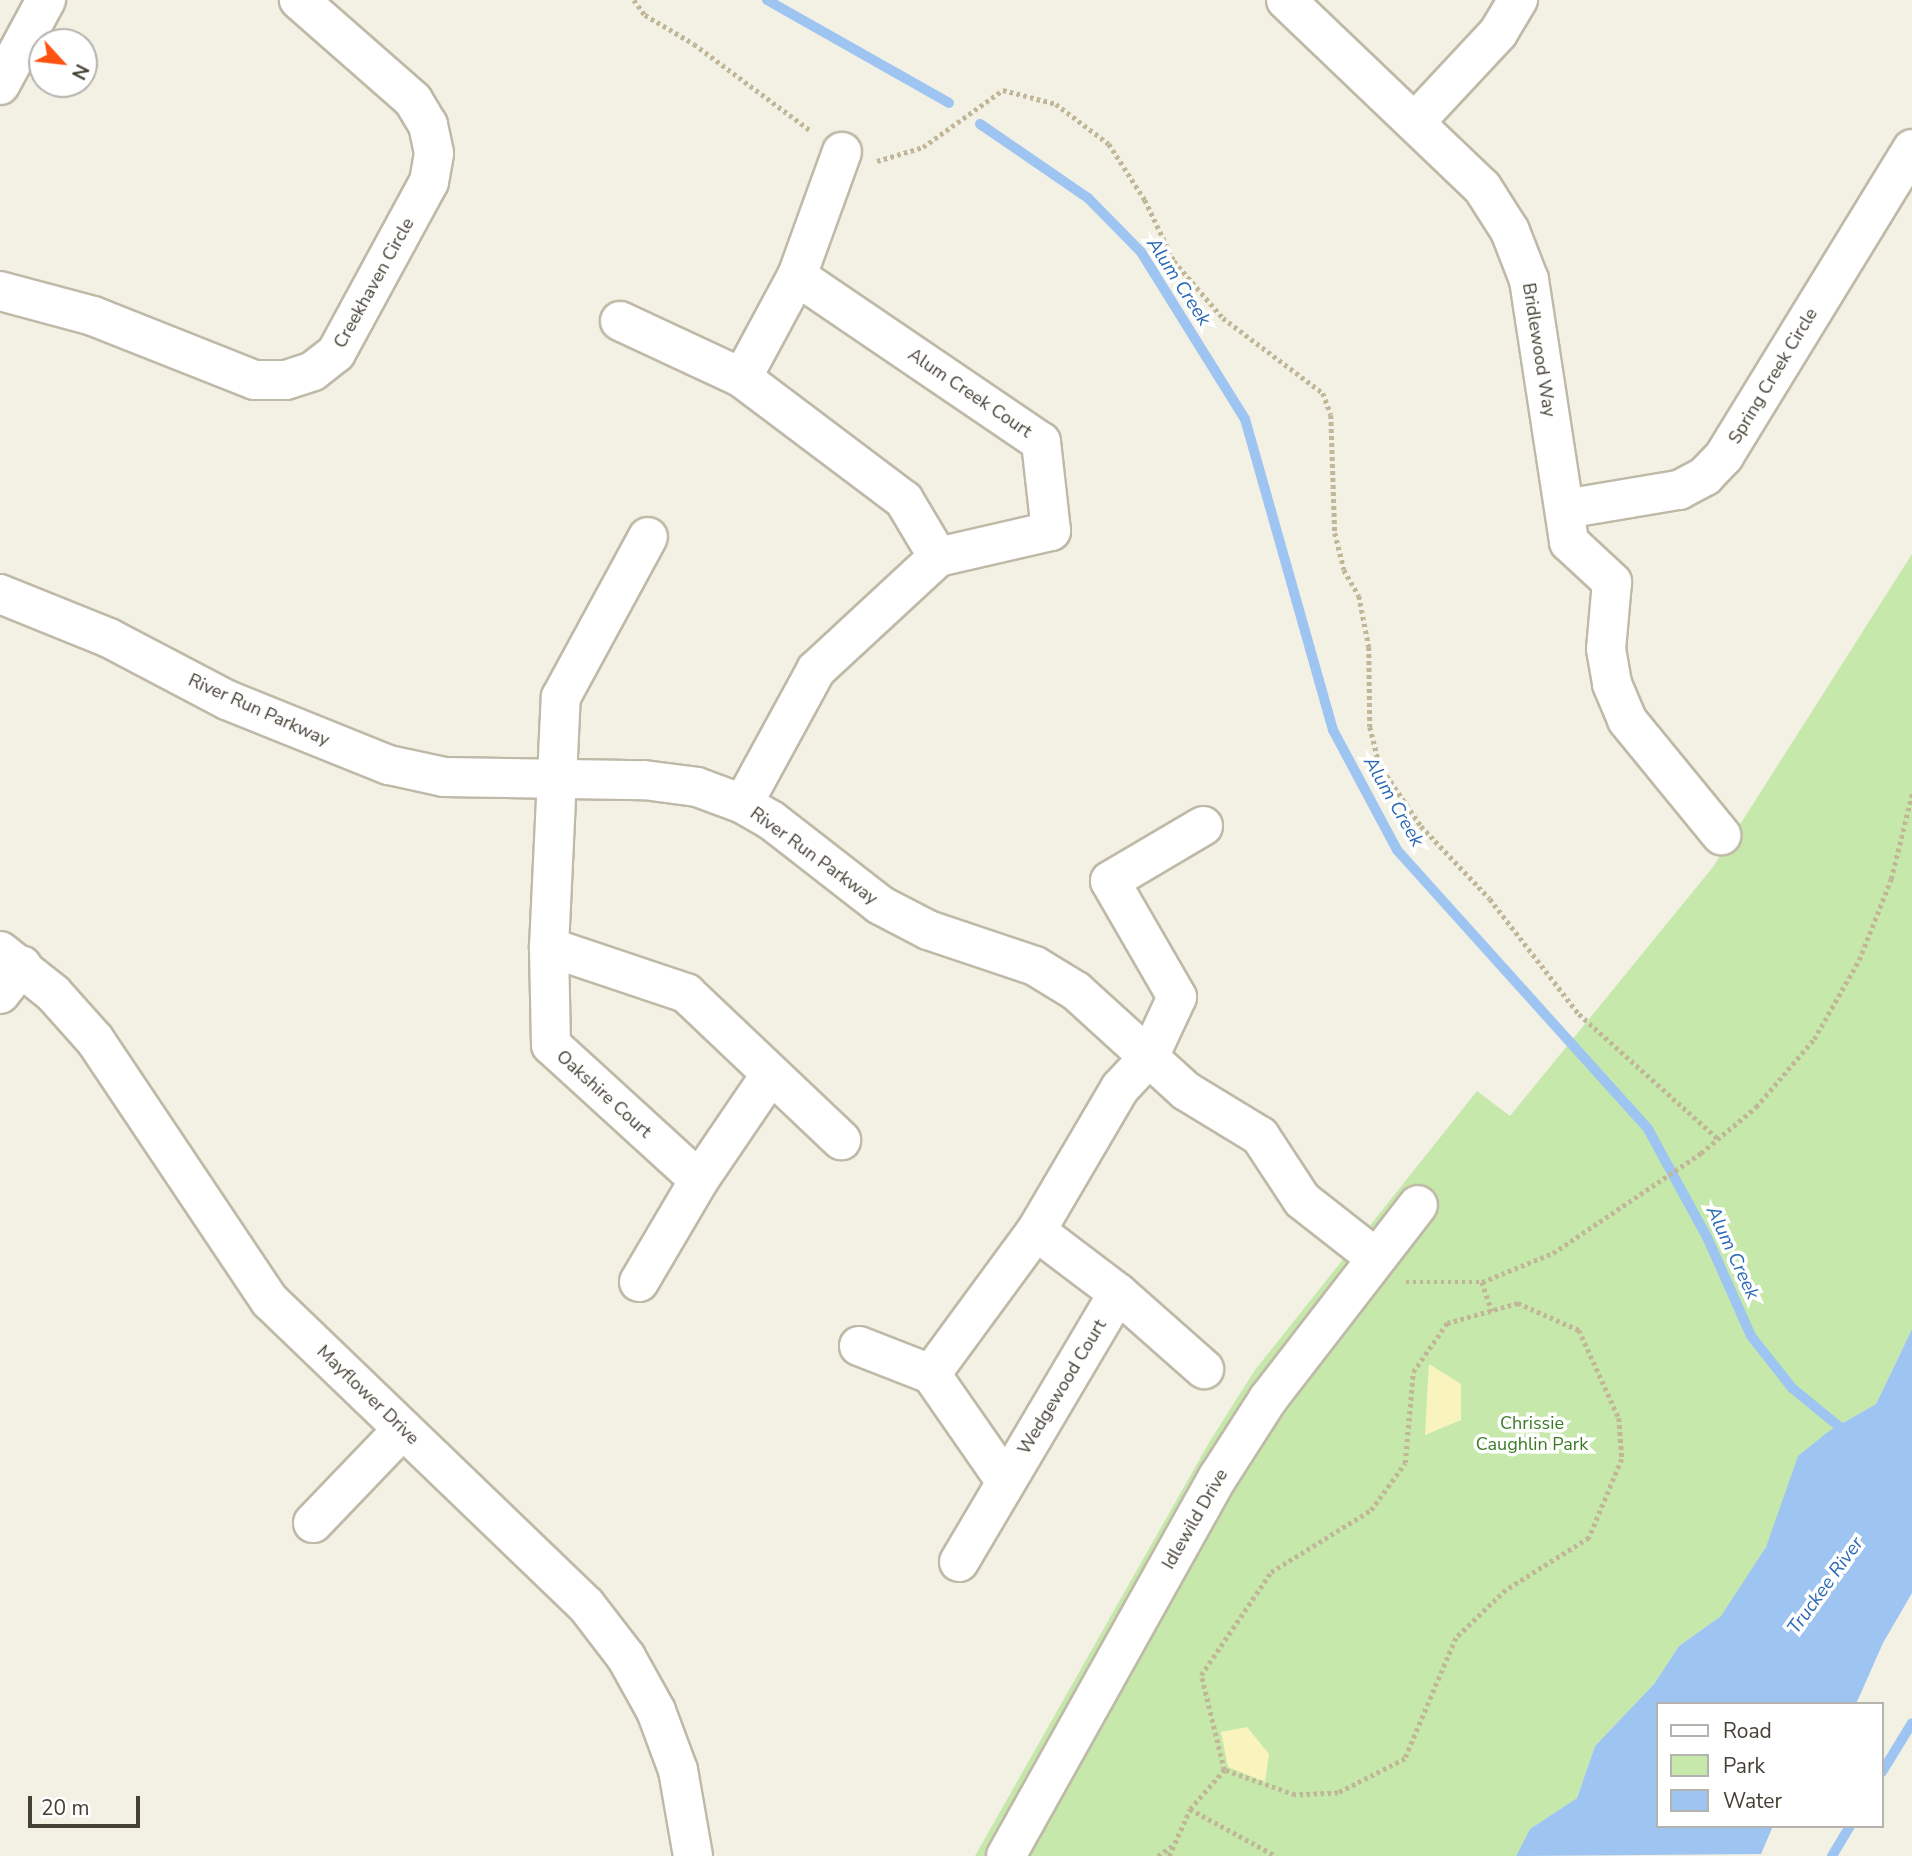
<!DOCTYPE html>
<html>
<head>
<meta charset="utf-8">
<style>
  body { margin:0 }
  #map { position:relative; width:1912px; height:1856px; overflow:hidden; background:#f3f0e4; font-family:"Nunito Sans",sans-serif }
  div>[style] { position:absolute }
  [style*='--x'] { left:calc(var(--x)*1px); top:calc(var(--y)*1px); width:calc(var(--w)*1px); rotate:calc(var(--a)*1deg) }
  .green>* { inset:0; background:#c6e9ab }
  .sand>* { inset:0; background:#f9f4be }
  .water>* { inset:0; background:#9ec5f2 }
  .stream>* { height:10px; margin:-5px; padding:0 5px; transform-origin:5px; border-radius:5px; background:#9ec5f2 }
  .path>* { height:4.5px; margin-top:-2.25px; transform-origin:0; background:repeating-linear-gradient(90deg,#c1b798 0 3.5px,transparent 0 7px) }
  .roads { filter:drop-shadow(2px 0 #bfb9a7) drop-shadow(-2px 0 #bfb9a7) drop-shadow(0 2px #bfb9a7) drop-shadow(0 -2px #bfb9a7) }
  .minor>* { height:38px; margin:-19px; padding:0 19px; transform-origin:19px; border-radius:19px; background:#fff }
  span { translate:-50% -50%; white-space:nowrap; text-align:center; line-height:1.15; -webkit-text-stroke:7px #fff; paint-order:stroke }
  .street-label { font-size:18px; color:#454134 }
  .park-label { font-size:18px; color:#3b7926 }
  .water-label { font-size:19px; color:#2a69b4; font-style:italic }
  .legend { position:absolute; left:1656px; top:1702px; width:228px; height:126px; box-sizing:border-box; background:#fff; border:2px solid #b5b3ae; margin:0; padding:9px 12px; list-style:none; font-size:21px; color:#454134 }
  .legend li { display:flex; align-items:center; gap:14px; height:35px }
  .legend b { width:35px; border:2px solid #b5b3ae }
  .north { position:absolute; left:28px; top:28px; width:70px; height:70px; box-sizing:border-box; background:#fff; border:2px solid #b5b3ae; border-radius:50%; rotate:117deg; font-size:19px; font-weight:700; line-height:28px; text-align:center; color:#454134 }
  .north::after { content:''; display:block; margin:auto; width:24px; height:32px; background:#ff510f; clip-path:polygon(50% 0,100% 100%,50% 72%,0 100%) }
  .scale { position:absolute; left:28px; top:1796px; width:112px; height:32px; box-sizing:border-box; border:4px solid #454134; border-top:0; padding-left:9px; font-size:21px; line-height:24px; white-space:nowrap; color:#454134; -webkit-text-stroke:5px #fff; paint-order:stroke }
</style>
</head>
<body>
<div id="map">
  <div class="green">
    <i style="clip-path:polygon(1912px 554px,1912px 1329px,1876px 1404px,1829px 1431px,1752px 1572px,1721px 1616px,1679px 1646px,1654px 1684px,1595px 1746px,1577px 1798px,1530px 1829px,1516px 1856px,975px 1856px,1210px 1441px,1255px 1370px,1477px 1091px,1510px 1116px,1713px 867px)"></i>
  </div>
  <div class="sand">
    <i style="clip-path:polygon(1429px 1364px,1461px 1384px,1461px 1420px,1425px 1435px)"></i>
    <i style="clip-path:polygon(1247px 1727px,1269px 1754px,1265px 1782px,1228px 1767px,1221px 1732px)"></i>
  </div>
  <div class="water">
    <i style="clip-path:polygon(1912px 1329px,1912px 1593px,1883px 1643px,1856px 1704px,1658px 1704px,1658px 1826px,1773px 1826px,1761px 1854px,1516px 1856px,1530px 1829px,1577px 1798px,1595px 1746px,1654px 1684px,1679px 1646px,1721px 1616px,1766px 1547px,1798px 1456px,1829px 1431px,1876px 1404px)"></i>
  </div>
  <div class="stream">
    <i style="--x:767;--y:0;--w:209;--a:29.5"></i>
    <i style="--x:980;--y:124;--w:131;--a:34.4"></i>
    <i style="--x:1088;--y:198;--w:76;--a:45.5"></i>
    <i style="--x:1141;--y:252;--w:197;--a:58.1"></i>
    <i style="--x:1245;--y:419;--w:323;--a:74.2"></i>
    <i style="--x:1333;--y:730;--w:136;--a:61.9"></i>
    <i style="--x:1397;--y:850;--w:375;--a:48"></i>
    <i style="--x:1648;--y:1129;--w:123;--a:61.4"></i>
    <i style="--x:1707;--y:1237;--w:108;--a:66"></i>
    <i style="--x:1751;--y:1336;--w:66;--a:51.7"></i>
    <i style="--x:1792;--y:1388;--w:71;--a:39.3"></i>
    <i style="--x:1882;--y:1772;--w:57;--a:-58.5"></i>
    <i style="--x:1832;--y:1856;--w:35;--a:-59"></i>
  </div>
  <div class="path">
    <i style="--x:634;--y:0;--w:19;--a:54"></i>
    <i style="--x:645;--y:15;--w:57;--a:30.6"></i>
    <i style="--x:694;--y:44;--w:146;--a:36.6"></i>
    <i style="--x:877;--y:161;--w:48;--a:-16.9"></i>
    <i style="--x:923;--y:147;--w:98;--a:-35.5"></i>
    <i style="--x:1003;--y:90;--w:55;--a:14.8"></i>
    <i style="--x:1056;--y:104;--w:66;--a:37"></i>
    <i style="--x:1109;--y:144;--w:67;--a:57.3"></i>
    <i style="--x:1145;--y:200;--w:68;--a:64.6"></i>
    <i style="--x:1174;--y:261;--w:75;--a:49.3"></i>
    <i style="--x:1223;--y:318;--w:125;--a:36.9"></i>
    <i style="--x:1323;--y:393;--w:23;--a:70"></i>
    <i style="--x:1331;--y:415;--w:118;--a:88.1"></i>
    <i style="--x:1335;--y:533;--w:38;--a:76"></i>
    <i style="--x:1344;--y:570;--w:30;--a:60"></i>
    <i style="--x:1359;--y:596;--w:52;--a:78.9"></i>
    <i style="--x:1369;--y:647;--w:80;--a:89.3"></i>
    <i style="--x:1370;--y:727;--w:38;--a:76"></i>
    <i style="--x:1379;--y:764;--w:75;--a:55.9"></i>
    <i style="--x:1421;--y:826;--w:100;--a:46.6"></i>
    <i style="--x:1490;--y:899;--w:145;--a:52.3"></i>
    <i style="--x:1579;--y:1014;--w:186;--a:41.9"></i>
    <i style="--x:1406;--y:1282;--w:76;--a:0"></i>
    <i style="--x:1482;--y:1282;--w:77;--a:-22.2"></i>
    <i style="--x:1553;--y:1253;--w:179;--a:-34"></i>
    <i style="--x:1701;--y:1153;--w:72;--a:-39.9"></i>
    <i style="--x:1756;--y:1107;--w:89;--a:-49.5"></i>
    <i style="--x:1814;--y:1039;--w:91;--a:-60.3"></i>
    <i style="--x:1859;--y:960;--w:87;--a:-68.4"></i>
    <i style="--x:1891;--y:879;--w:88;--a:-76.1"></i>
    <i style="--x:1482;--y:1282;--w:31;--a:71"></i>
    <i style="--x:1518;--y:1303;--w:67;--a:23.9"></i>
    <i style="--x:1579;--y:1330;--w:97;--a:65.6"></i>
    <i style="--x:1619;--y:1418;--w:41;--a:85.8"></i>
    <i style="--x:1622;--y:1459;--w:86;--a:112.7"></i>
    <i style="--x:1589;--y:1538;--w:98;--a:147.9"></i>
    <i style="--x:1506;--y:1590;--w:69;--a:136.2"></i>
    <i style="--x:1456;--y:1638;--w:131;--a:112.9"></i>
    <i style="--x:1405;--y:1759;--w:75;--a:153.1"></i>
    <i style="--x:1338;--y:1793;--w:43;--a:177.3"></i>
    <i style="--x:1295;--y:1795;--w:75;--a:-160.6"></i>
    <i style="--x:1224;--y:1770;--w:98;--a:-103.6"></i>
    <i style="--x:1201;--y:1675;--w:125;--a:-55.8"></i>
    <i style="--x:1271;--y:1572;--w:118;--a:-31.8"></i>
    <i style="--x:1371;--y:1510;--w:58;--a:-54.1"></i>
    <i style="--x:1405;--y:1463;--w:91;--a:-85"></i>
    <i style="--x:1413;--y:1372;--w:60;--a:-55.2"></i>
    <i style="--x:1447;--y:1323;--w:74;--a:-15.7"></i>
    <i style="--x:1190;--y:1809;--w:98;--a:28.7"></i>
    <i style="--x:1158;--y:1856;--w:17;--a:-36"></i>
    <i style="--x:1169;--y:1856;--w:51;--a:-65.9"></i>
    <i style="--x:1190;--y:1809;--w:52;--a:-48.9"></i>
  </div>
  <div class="roads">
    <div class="minor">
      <i style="--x:1286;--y:0;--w:271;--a:43.7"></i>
      <i style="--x:1482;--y:187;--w:52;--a:57.5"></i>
      <i style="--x:1510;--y:231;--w:53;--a:68.8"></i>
      <i style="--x:1529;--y:280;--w:265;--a:81.3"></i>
      <i style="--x:1569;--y:542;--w:59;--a:42.9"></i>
      <i style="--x:1612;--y:582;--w:67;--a:95.1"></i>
      <i style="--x:1606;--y:649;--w:36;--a:80"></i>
      <i style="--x:1612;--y:684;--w:39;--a:67"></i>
      <i style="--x:1627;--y:720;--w:149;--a:50.7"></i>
      <i style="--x:0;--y:85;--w:97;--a:-61.6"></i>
      <i style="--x:1415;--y:122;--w:122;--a:-47"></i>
      <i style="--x:1498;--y:33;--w:39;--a:-59"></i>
      <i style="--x:0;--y:291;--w:96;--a:15"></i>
      <i style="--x:93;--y:316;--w:174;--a:21.6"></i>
      <i style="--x:255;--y:380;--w:31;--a:0"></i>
      <i style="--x:286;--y:380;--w:28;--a:-18"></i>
      <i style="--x:313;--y:371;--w:29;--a:-38"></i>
      <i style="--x:336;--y:353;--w:195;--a:-61.5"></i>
      <i style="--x:429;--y:182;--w:29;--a:-80"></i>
      <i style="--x:434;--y:153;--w:29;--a:-102"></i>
      <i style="--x:428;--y:125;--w:29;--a:-121"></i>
      <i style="--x:413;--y:100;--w:152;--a:-138.7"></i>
      <i style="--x:620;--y:321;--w:135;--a:25"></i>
      <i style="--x:742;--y:378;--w:203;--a:37"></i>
      <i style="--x:904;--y:500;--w:66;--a:59.2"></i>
      <i style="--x:742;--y:378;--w:116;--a:-61.7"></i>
      <i style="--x:797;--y:276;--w:132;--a:-70.1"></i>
      <i style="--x:1565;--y:509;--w:116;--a:-9.5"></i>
      <i style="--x:1679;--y:490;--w:30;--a:-28"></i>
      <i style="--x:1705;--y:476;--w:28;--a:-46"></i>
      <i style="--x:1724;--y:456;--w:360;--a:-58.5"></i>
      <i style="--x:0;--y:594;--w:118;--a:22"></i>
      <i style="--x:109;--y:638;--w:133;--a:27.7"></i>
      <i style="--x:227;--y:700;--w:175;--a:21.9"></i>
      <i style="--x:389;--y:765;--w:56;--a:12.3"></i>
      <i style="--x:444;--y:777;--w:200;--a:0.9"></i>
      <i style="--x:644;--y:780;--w:53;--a:7.5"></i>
      <i style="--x:697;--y:787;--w:49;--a:20.3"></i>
      <i style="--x:743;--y:804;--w:32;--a:30"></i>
      <i style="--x:771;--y:820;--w:138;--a:37.9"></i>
      <i style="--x:880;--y:905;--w:54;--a:27.5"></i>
      <i style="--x:928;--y:930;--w:113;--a:18.6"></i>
      <i style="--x:1035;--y:966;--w:48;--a:31.4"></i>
      <i style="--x:1076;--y:991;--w:149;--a:42.3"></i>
      <i style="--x:1186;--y:1091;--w:87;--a:31.3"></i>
      <i style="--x:1260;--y:1136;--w:77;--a:56.7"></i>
      <i style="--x:1302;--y:1200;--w:94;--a:38.1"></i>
      <i style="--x:743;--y:804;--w:153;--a:-61.4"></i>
      <i style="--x:816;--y:670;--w:166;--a:-42.8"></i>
      <i style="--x:938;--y:557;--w:116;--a:-13"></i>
      <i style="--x:1051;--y:531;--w:90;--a:-96.4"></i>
      <i style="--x:1041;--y:442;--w:295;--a:-145.8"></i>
      <i style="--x:1203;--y:826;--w:108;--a:149.4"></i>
      <i style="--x:1110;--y:881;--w:134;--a:60"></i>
      <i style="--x:1177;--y:997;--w:66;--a:115"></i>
      <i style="--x:1149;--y:1057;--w:42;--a:133.1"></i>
      <i style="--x:1120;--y:1088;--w:166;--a:120.4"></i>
      <i style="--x:1036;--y:1231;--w:103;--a:37.1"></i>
      <i style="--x:1118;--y:1293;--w:115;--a:41.5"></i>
      <i style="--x:549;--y:947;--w:145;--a:18.6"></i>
      <i style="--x:686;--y:993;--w:214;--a:43.5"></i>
      <i style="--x:0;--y:951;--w:68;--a:38.4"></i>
      <i style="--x:53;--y:993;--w:63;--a:48.2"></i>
      <i style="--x:95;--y:1040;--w:314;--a:56.2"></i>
      <i style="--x:270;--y:1301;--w:438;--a:43.9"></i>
      <i style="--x:586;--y:1605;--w:66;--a:52.4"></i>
      <i style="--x:626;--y:1657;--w:62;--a:60.9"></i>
      <i style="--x:656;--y:1711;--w:63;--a:69.6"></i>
      <i style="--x:678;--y:1770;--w:87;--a:80.1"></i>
      <i style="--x:0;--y:994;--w:36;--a:-52"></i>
      <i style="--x:699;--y:1180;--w:128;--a:-55.8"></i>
      <i style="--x:639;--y:1282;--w:118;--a:-59.5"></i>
      <i style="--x:699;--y:1180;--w:200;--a:-137.6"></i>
      <i style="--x:551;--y:1045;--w:98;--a:-91.2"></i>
      <i style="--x:549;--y:947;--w:250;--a:-87.3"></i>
      <i style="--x:561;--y:697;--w:182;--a:-61.5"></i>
      <i style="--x:859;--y:1346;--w:77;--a:21.3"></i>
      <i style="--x:931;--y:1374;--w:131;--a:55.2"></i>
      <i style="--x:931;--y:1374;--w:177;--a:-53.7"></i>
      <i style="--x:313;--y:1523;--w:130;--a:-46.2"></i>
      <i style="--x:959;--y:1562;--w:312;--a:-59.4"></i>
      <i style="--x:1006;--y:1856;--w:434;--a:-60.8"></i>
      <i style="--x:1218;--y:1477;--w:93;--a:-57.3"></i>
      <i style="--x:1268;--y:1399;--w:245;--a:-52.3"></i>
    </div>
  </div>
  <div class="street-label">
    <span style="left:374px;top:283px;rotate:-61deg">Creekhaven Circle</span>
    <span style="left:1539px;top:350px;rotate:81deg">Bridlewood Way</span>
    <span style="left:1773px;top:376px;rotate:-59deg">Spring Creek Circle</span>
    <span style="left:970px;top:393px;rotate:34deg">Alum Creek Court</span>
    <span style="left:259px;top:710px;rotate:24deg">River Run Parkway</span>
    <span style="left:814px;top:856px;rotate:36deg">River Run Parkway</span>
    <span style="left:604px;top:1094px;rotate:42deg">Oakshire Court</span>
    <span style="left:1062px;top:1387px;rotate:-59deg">Wedgewood Court</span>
    <span style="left:368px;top:1395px;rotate:44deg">Mayflower Drive</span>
    <span style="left:1195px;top:1519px;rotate:-60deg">Idlewild Drive</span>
  </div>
  <div class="park-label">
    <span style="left:1532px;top:1434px">Chrissie<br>Caughlin Park</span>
  </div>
  <div class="water-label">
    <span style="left:1178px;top:282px;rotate:57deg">Alum Creek</span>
    <span style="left:1393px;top:802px;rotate:60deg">Alum Creek</span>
    <span style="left:1732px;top:1253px;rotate:65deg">Alum Creek</span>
    <span style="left:1826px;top:1586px;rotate:-54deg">Truckee River</span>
  </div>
  <ul class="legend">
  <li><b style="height:9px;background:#fff"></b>Road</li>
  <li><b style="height:19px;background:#c6e9ab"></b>Park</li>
  <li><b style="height:19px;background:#9ec5f2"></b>Water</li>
  </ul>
  <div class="north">N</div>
  <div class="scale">20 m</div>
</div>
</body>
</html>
